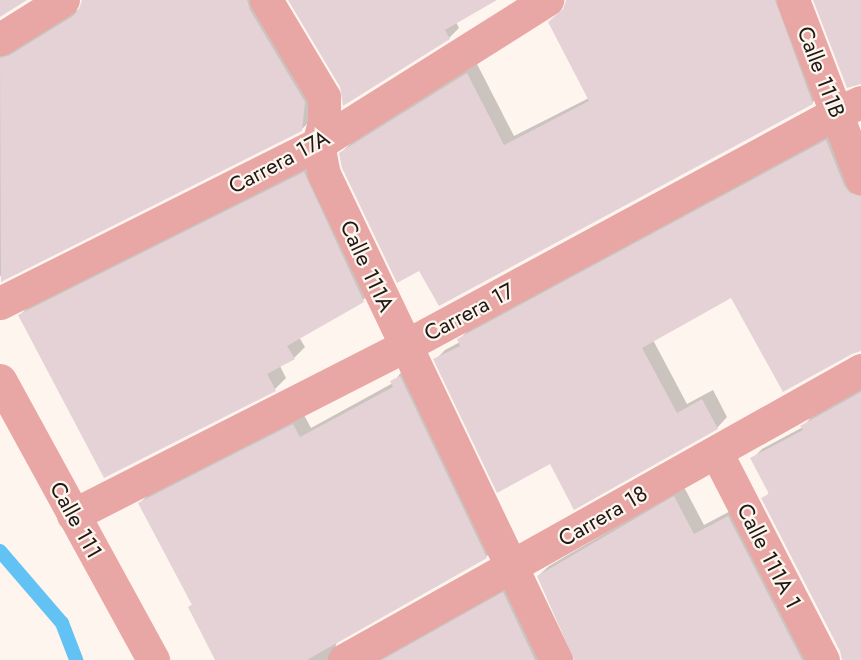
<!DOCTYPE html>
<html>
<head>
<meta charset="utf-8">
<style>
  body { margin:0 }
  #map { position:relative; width:861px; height:660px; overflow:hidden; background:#fef5ee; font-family:Jost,sans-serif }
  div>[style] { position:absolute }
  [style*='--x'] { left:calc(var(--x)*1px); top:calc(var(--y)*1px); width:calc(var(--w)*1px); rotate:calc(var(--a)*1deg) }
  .shadow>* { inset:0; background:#0003 }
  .stream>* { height:14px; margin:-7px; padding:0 7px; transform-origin:7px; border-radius:7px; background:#63c2f4 }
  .building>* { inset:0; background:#e5d2d7 }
  .minor>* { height:33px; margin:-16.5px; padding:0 16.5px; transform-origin:16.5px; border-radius:16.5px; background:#e8a6a4 }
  span { translate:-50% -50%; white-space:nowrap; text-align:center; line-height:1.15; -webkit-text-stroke:4.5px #fef5ee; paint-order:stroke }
  .street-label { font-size:22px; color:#1e1915 }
</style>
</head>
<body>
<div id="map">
  <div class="shadow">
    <i style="clip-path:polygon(83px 0,260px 0,315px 91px,312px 119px,301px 130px,2px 279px,0 275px,0 44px,12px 48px,22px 45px,81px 8px)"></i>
    <i style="clip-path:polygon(290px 0,494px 0,456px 22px,459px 28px,449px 38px,342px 87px)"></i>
    <i style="clip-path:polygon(567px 0,787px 0,822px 93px,812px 103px,419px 268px,341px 153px,351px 143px,477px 64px,514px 136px,589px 98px,565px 7px)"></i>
    <i style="clip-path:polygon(837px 131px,861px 183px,861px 350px,732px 296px,653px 340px,687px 404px,713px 390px,727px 417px,717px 428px,550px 462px,435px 360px,445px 350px,460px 342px,459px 340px,469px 329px)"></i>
    <i style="clip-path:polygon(316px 162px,374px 289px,363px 300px,299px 337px,305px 347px,294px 358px,280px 366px,286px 378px,275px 389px,105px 476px,20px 315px,31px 304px)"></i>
    <i style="clip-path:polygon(402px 371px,496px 547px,486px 557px,337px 641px,335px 649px,338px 660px,218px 660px,189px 607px,193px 604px,140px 503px,150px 493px,304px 415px,311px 428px,393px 383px)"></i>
    <i style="clip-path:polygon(861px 388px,861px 660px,843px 660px,841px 651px,763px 499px,770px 492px,752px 459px,762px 449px,803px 427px,812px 416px)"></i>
    <i style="clip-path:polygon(684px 487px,704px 525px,738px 507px,818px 660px,576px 660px,538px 576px,549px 566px)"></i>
    <i style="clip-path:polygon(513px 583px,551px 660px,377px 660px)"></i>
  </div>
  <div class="stream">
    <i style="--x:0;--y:551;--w:95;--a:49.3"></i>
    <i style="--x:62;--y:623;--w:40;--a:69"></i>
  </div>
  <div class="building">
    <i style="clip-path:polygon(0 0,27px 0,0 17px)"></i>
    <i style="clip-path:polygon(82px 0,247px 0,250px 10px,305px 102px,302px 131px,1px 282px,0 58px,10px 55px,73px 16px,79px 9px)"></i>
    <i style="clip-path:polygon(288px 0,497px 0,445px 30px,450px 39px,343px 106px,340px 87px)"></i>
    <i style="clip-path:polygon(566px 0,775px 0,813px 104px,439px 306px,419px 271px,397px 283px,342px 168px,339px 153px,467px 73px,504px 145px,589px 101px,548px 22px,563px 9px)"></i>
    <i style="clip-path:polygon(813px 0,861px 0,861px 84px,847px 88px)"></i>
    <i style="clip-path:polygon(826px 140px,844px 185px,850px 193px,861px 196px,861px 351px,852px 354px,783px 392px,731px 298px,642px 348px,677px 413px,702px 399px,718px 429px,574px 510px,550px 464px,497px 493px,433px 359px,460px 346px,457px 339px)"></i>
    <i style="clip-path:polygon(304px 172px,364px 302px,287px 346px,295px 359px,267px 374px,276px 391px,104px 478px,18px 315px)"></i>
    <i style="clip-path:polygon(400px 376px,487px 558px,307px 660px,215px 660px,188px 607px,192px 605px,138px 503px,293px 424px,300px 437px,393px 387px,390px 381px)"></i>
    <i style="clip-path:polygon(861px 392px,861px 660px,842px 660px,840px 651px,761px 498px,769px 494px,750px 458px,803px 430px,800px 426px)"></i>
    <i style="clip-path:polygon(674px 496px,694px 534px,728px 516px,802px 660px,574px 660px,537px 576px)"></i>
    <i style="clip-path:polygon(503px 592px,535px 660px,382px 660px)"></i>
  </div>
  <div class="minor">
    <i style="--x:266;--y:0;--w:113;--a:59.1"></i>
    <i style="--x:324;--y:97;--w:25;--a:90"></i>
    <i style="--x:324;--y:122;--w:23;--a:105"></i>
    <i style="--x:318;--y:144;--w:31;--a:79"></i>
    <i style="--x:324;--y:174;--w:539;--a:64.48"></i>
    <i style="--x:793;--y:0;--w:191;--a:69.1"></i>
    <i style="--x:0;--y:39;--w:74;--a:-31.8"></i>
    <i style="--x:0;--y:303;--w:356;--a:-26.6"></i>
    <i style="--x:318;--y:144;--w:271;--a:-32.2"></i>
    <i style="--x:0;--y:380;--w:319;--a:61.3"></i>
    <i style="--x:716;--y:452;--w:234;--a:62.8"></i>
    <i style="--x:73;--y:515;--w:373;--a:-27"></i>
    <i style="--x:405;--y:346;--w:490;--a:-28.4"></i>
    <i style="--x:836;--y:113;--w:27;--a:-24"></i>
    <i style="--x:344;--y:660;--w:593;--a:-29.29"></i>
  </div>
  <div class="street-label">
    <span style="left:821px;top:72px;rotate:69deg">Calle 111B</span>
    <span style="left:279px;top:162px;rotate:-28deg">Carrera 17A</span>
    <span style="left:367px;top:266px;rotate:65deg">Calle 111A</span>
    <span style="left:469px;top:312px;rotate:-28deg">Carrera 17</span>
    <span style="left:603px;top:516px;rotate:-30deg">Carrera 18</span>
    <span style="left:76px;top:520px;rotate:61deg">Calle 111</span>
    <span style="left:769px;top:556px;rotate:63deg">Calle 111A 1</span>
  </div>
</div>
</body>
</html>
